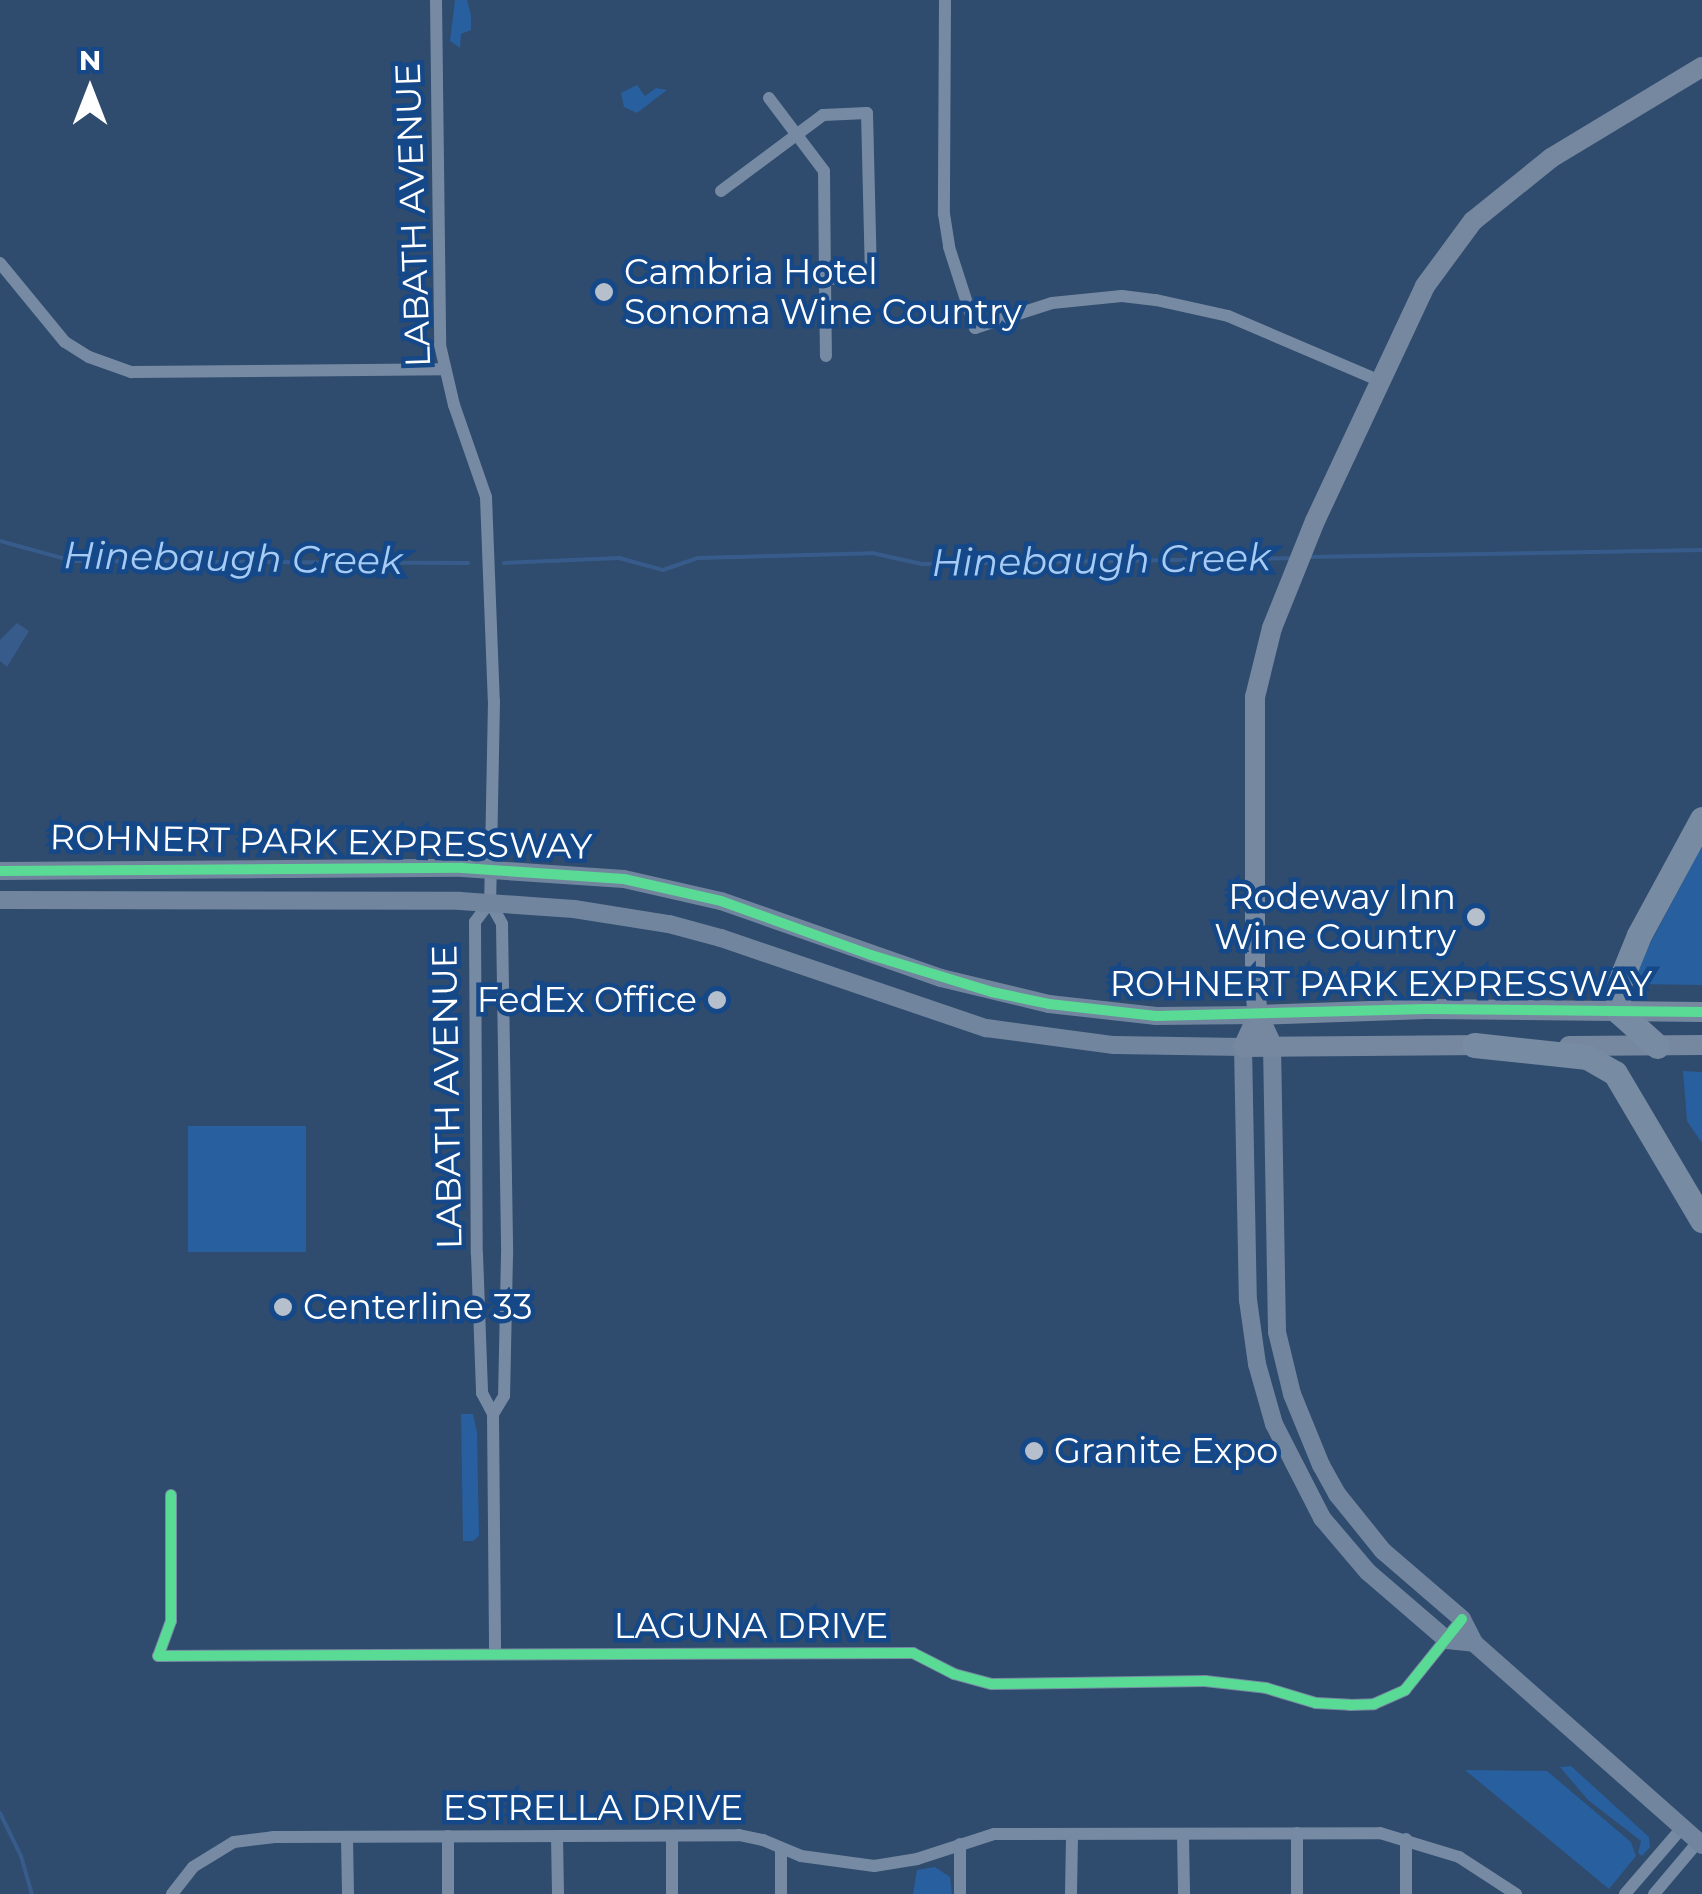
<!DOCTYPE html>
<html>
<head>
<meta charset="utf-8">
<style>
  body { margin:0 }
  #map { position:relative; width:1702px; height:1894px; overflow:hidden; background:#2f4b6d; font-family:Montserrat,sans-serif }
  div>[style] { position:absolute }
  [style*='--x'] { left:calc(var(--x)*1px); top:calc(var(--y)*1px); width:calc(var(--w)*1px); rotate:calc(var(--a)*1deg) }
  .green>* { inset:0; background:#285f9f; transform-origin:0 0 }
  .water>* { inset:0; background:#375c8b }
  .stream>* { height:4px; margin:-2px; padding:0 2px; transform-origin:2px; border-radius:2px; background:#375c8b }
  .street>* { height:12px; margin:-6px; padding:0 6px; transform-origin:6px; border-radius:6px; background:#768ba3 }
  .secondary>* { height:18px; margin:-9px; padding:0 9px; transform-origin:9px; border-radius:9px; background:#71869e }
  .primary>* { height:20px; margin:-10px; padding:0 10px; transform-origin:10px; border-radius:10px; background:#7588a0 }
  .highway>* { height:25px; margin:-12.5px; padding:0 12.5px; transform-origin:12.5px; border-radius:12.5px; background:#778ba3 }
  .cycleway>* { height:10px; margin:-5px; padding:0 5px; transform-origin:5px; border-radius:5px; background:#5adb95 }
  .dots>* { width:28px; height:28px; translate:-50% -50%; box-sizing:border-box; border:5px solid #144888; border-radius:50% }
  span { translate:-50% -50%; white-space:nowrap; text-align:center; line-height:1.15; -webkit-text-stroke:9px #144888; paint-order:stroke }
  .street-label { font-size:35px; color:#fff }
  .poi-label { font-size:35px; color:#fff }
  .left { translate:0 -50%; text-align:left }
  .right { translate:-100% -50%; text-align:right }
  .water-label { font-size:38px; color:#a6ccf6; font-style:italic }
  .north { position:absolute; left:40px; top:40px; width:100px; height:100px; -webkit-text-stroke:8px #144888; paint-order:stroke; rotate:0deg; font-size:28px; font-weight:700; line-height:40px; text-align:center; color:#fff }
  .north::after { content:''; display:block; margin:auto; width:35px; height:45px; background:#fff; clip-path:polygon(50% 0,100% 100%,50% 72%,0 100%) }
</style>
</head>
<body>
<div id="map">
  <div class="green">
    <i style="clip-path:polygon(455px 0,467px 0,471px 15px,471px 30px,461px 34px,460px 48px,450px 41px)"></i>
    <i style="clip-path:polygon(637px 85px,645px 96px,656px 88px,667px 90px,637px 113px,624px 107px,621px 93px)"></i>
    <i style="clip-path:polygon(1702px 846px,1702px 985px,1634px 984px,1637px 968px)"></i>
    <i style="clip-path:polygon(1683px 1071px,1702px 1072px,1702px 1143px,1687px 1121px)"></i>
    <i style="left:306px;top:1126px;width:126px;height:118px;rotate:90deg"></i>
    <i style="clip-path:polygon(461px 1414px,473px 1414px,477px 1432px,479px 1536px,473px 1541px,463px 1541px)"></i>
    <i style="clip-path:polygon(1571px 1766px,1649px 1837px,1650px 1847px,1642px 1856px,1638px 1853px,1641px 1841px,1588px 1800px,1560px 1767px)"></i>
    <i style="clip-path:polygon(1465px 1770px,1547px 1771px,1631px 1842px,1636px 1856px,1609px 1889px)"></i>
    <i style="clip-path:polygon(935px 1867px,950px 1877px,952px 1894px,913px 1894px,917px 1870px)"></i>
  </div>
  <div class="water">
    <i style="clip-path:polygon(17px 623px,29px 631px,7px 667px,0 661px,0 640px)"></i>
  </div>
  <div class="stream">
    <i style="--x:0;--y:541;--w:76;--a:15.3"></i>
    <i style="--x:73;--y:561;--w:395;--a:0.3"></i>
    <i style="--x:1307;--y:557;--w:395;--a:-1"></i>
    <i style="--x:504;--y:563;--w:115;--a:-2.5"></i>
    <i style="--x:619;--y:558;--w:46;--a:15.3"></i>
    <i style="--x:663;--y:570;--w:37;--a:-19"></i>
    <i style="--x:698;--y:558;--w:174;--a:-1.6"></i>
    <i style="--x:872;--y:553;--w:51;--a:12.4"></i>
    <i style="--x:922;--y:564;--w:370;--a:-0.9"></i>
    <i style="--x:0;--y:1813;--w:48;--a:64"></i>
    <i style="--x:21;--y:1856;--w:40;--a:74"></i>
  </div>
  <div class="street">
    <i style="--x:436;--y:0;--w:345;--a:89.3"></i>
    <i style="--x:440;--y:345;--w:62;--a:76.9"></i>
    <i style="--x:454;--y:405;--w:97;--a:70.8"></i>
    <i style="--x:486;--y:497;--w:204;--a:87.8"></i>
    <i style="--x:494;--y:701;--w:201;--a:91.1"></i>
    <i style="--x:490;--y:902;--w:25;--a:61"></i>
    <i style="--x:502;--y:924;--w:331;--a:89.1"></i>
    <i style="--x:507;--y:1255;--w:141;--a:91.2"></i>
    <i style="--x:504;--y:1396;--w:21;--a:121"></i>
    <i style="--x:945;--y:0;--w:214;--a:90.3"></i>
    <i style="--x:944;--y:214;--w:33;--a:81"></i>
    <i style="--x:949;--y:247;--w:85;--a:72.2"></i>
    <i style="--x:975;--y:328;--w:81;--a:-18"></i>
    <i style="--x:1052;--y:303;--w:70;--a:-5.7"></i>
    <i style="--x:1122;--y:296;--w:34;--a:7"></i>
    <i style="--x:1156;--y:300;--w:74;--a:12.5"></i>
    <i style="--x:1228;--y:316;--w:163;--a:23.1"></i>
    <i style="--x:769;--y:98;--w:91;--a:53"></i>
    <i style="--x:824;--y:171;--w:108;--a:89.5"></i>
    <i style="--x:721;--y:191;--w:127;--a:-36.7"></i>
    <i style="--x:823;--y:115;--w:44;--a:-2.6"></i>
    <i style="--x:867;--y:113;--w:164;--a:88.6"></i>
    <i style="--x:871;--y:277;--w:46;--a:177.5"></i>
    <i style="--x:825;--y:279;--w:77;--a:89.3"></i>
    <i style="--x:0;--y:263;--w:102;--a:50.6"></i>
    <i style="--x:65;--y:342;--w:28;--a:32"></i>
    <i style="--x:89;--y:357;--w:45;--a:19.7"></i>
    <i style="--x:131;--y:372;--w:314;--a:-0.5"></i>
    <i style="--x:490;--y:902;--w:25;--a:127"></i>
    <i style="--x:475;--y:922;--w:332;--a:89.7"></i>
    <i style="--x:477;--y:1254;--w:139;--a:87.9"></i>
    <i style="--x:482;--y:1393;--w:24;--a:62"></i>
    <i style="--x:493;--y:1414;--w:240;--a:89.5"></i>
    <i style="--x:171;--y:1495;--w:126;--a:90"></i>
    <i style="--x:171;--y:1621;--w:37;--a:110"></i>
    <i style="--x:158;--y:1656;--w:755;--a:-0.23"></i>
    <i style="--x:913;--y:1653;--w:46;--a:27.1"></i>
    <i style="--x:954;--y:1674;--w:39;--a:15"></i>
    <i style="--x:992;--y:1684;--w:213;--a:-0.8"></i>
    <i style="--x:1205;--y:1681;--w:61;--a:6.5"></i>
    <i style="--x:1266;--y:1688;--w:52;--a:16.7"></i>
    <i style="--x:1316;--y:1703;--w:34;--a:3"></i>
    <i style="--x:1350;--y:1705;--w:24;--a:-2"></i>
    <i style="--x:1374;--y:1704;--w:34;--a:-24"></i>
    <i style="--x:1405;--y:1690;--w:91;--a:-51.2"></i>
    <i style="--x:1183;--y:1834;--w:60;--a:89"></i>
    <i style="--x:448;--y:1836;--w:58;--a:90"></i>
    <i style="--x:557;--y:1836;--w:58;--a:89"></i>
    <i style="--x:672;--y:1836;--w:58;--a:90"></i>
    <i style="--x:347;--y:1837;--w:57;--a:89"></i>
    <i style="--x:960;--y:1844;--w:50;--a:90"></i>
    <i style="--x:172;--y:1894;--w:34;--a:-52"></i>
    <i style="--x:193;--y:1867;--w:48;--a:-31.4"></i>
    <i style="--x:234;--y:1842;--w:39;--a:-7"></i>
    <i style="--x:273;--y:1837;--w:466;--a:-0.2"></i>
    <i style="--x:739;--y:1835;--w:25;--a:12"></i>
    <i style="--x:763;--y:1840;--w:41;--a:22.8"></i>
    <i style="--x:801;--y:1856;--w:74;--a:7.8"></i>
    <i style="--x:874;--y:1866;--w:44;--a:-9.2"></i>
    <i style="--x:917;--y:1859;--w:81;--a:-18"></i>
    <i style="--x:994;--y:1834;--w:386;--a:-0.1"></i>
    <i style="--x:1380;--y:1833;--w:83;--a:16.9"></i>
    <i style="--x:1459;--y:1857;--w:68;--a:33"></i>
    <i style="--x:781;--y:1894;--w:45;--a:-90"></i>
    <i style="--x:1071;--y:1894;--w:60;--a:-89"></i>
    <i style="--x:1297;--y:1894;--w:61;--a:-90"></i>
    <i style="--x:1406;--y:1894;--w:55;--a:-90"></i>
    <i style="--x:1625;--y:1894;--w:86;--a:-49.3"></i>
    <i style="--x:1654;--y:1894;--w:68;--a:-49.8"></i>
  </div>
  <div class="secondary">
    <i style="--x:0;--y:871;--w:462;--a:-0.4"></i>
    <i style="--x:462;--y:868;--w:162;--a:3.9"></i>
    <i style="--x:624;--y:879;--w:99;--a:12.8"></i>
    <i style="--x:721;--y:901;--w:233;--a:19.3"></i>
    <i style="--x:941;--y:978;--w:111;--a:13.5"></i>
    <i style="--x:1049;--y:1004;--w:108;--a:6.4"></i>
    <i style="--x:1156;--y:1016;--w:102;--a:-0.6"></i>
    <i style="--x:0;--y:900;--w:460;--a:0.1"></i>
    <i style="--x:460;--y:901;--w:114;--a:4"></i>
    <i style="--x:574;--y:909;--w:96;--a:9"></i>
    <i style="--x:669;--y:924;--w:54;--a:15.1"></i>
    <i style="--x:721;--y:938;--w:280;--a:18.8"></i>
    <i style="--x:986;--y:1028;--w:129;--a:7.6"></i>
    <i style="--x:1114;--y:1045;--w:129;--a:0.9"></i>
    <i style="--x:1243;--y:1047;--w:253;--a:88.9"></i>
    <i style="--x:1248;--y:1300;--w:65;--a:82"></i>
    <i style="--x:1257;--y:1364;--w:62;--a:74.2"></i>
    <i style="--x:1274;--y:1424;--w:106;--a:62.9"></i>
    <i style="--x:1322;--y:1518;--w:71;--a:49.6"></i>
    <i style="--x:1368;--y:1572;--w:104;--a:40.7"></i>
    <i style="--x:1447;--y:1640;--w:27;--a:6"></i>
    <i style="--x:1272;--y:1045;--w:287;--a:89"></i>
    <i style="--x:1277;--y:1332;--w:64;--a:76.4"></i>
    <i style="--x:1292;--y:1394;--w:77;--a:67.8"></i>
    <i style="--x:1321;--y:1465;--w:33;--a:61"></i>
    <i style="--x:1337;--y:1494;--w:73;--a:51.1"></i>
    <i style="--x:1383;--y:1551;--w:104;--a:40.7"></i>
    <i style="--x:1462;--y:1619;--w:27;--a:63"></i>
    <i style="--x:1474;--y:1643;--w:305;--a:41.5"></i>
  </div>
  <div class="primary">
    <i style="--x:1258;--y:1015;--w:35;--a:115"></i>
    <i style="--x:1243;--y:1047;--w:242;--a:-0.5"></i>
    <i style="--x:1258;--y:1015;--w:169;--a:-2"></i>
    <i style="--x:1427;--y:1009;--w:275;--a:0.6"></i>
    <i style="--x:1272;--y:1045;--w:33;--a:-115"></i>
    <i style="--x:1258;--y:1015;--w:24;--a:-97"></i>
    <i style="--x:1255;--y:991;--w:294;--a:-90"></i>
    <i style="--x:1255;--y:697;--w:71;--a:-76.2"></i>
    <i style="--x:1272;--y:628;--w:115;--a:-68.1"></i>
    <i style="--x:1315;--y:521;--w:259;--a:-64.9"></i>
    <i style="--x:1425;--y:286;--w:81;--a:-53.6"></i>
    <i style="--x:1473;--y:221;--w:100;--a:-38.9"></i>
    <i style="--x:1551;--y:158;--w:176;--a:-31.1"></i>
    <i style="--x:1569;--y:1046;--w:133;--a:-0.4"></i>
  </div>
  <div class="highway">
    <i style="--x:1474;--y:1045;--w:114;--a:6.1"></i>
    <i style="--x:1587;--y:1057;--w:32;--a:30"></i>
    <i style="--x:1615;--y:1073;--w:171;--a:59.4"></i>
    <i style="--x:1657;--y:1046;--w:51;--a:-138.2"></i>
    <i style="--x:1619;--y:1012;--w:23;--a:-95"></i>
    <i style="--x:1617;--y:989;--w:58;--a:-67.8"></i>
    <i style="--x:1639;--y:935;--w:132;--a:-61.5"></i>
  </div>
  <div class="cycleway">
    <i style="--x:0;--y:871;--w:462;--a:-0.4"></i>
    <i style="--x:462;--y:868;--w:162;--a:3.9"></i>
    <i style="--x:624;--y:879;--w:99;--a:12.8"></i>
    <i style="--x:721;--y:901;--w:159;--a:19.8"></i>
    <i style="--x:871;--y:955;--w:127;--a:17"></i>
    <i style="--x:992;--y:992;--w:58;--a:11.9"></i>
    <i style="--x:1049;--y:1004;--w:108;--a:6.4"></i>
    <i style="--x:1156;--y:1016;--w:271;--a:-1.5"></i>
    <i style="--x:1427;--y:1009;--w:275;--a:0.6"></i>
    <i style="--x:171;--y:1495;--w:126;--a:90"></i>
    <i style="--x:171;--y:1621;--w:37;--a:110"></i>
    <i style="--x:158;--y:1656;--w:755;--a:-0.23"></i>
    <i style="--x:913;--y:1653;--w:46;--a:27.1"></i>
    <i style="--x:954;--y:1674;--w:39;--a:15"></i>
    <i style="--x:992;--y:1684;--w:213;--a:-0.8"></i>
    <i style="--x:1205;--y:1681;--w:61;--a:6.5"></i>
    <i style="--x:1266;--y:1688;--w:52;--a:16.7"></i>
    <i style="--x:1316;--y:1703;--w:34;--a:3"></i>
    <i style="--x:1350;--y:1705;--w:24;--a:-2"></i>
    <i style="--x:1374;--y:1704;--w:34;--a:-24"></i>
    <i style="--x:1405;--y:1690;--w:91;--a:-51.2"></i>
  </div>
  <div class="dots">
    <i style="left:604px;top:292px;background:#b6c0cc"></i>
    <i style="left:1476px;top:917px;background:#b6c0cc"></i>
    <i style="left:717px;top:1000px;background:#b6c0cc"></i>
    <i style="left:283px;top:1307px;background:#b6c0cc"></i>
    <i style="left:1034px;top:1451px;background:#b6c0cc"></i>
  </div>
  <div class="street-label">
    <span style="left:413px;top:215px;rotate:-92deg">LABATH AVENUE</span>
    <span style="left:321px;top:842px;rotate:1deg">ROHNERT PARK EXPRESSWAY</span>
    <span style="left:1381px;top:984px">ROHNERT PARK EXPRESSWAY</span>
    <span style="left:447px;top:1097px;rotate:-91deg">LABATH AVENUE</span>
    <span style="left:751px;top:1626px">LAGUNA DRIVE</span>
    <span style="left:593px;top:1808px">ESTRELLA DRIVE</span>
  </div>
  <div class="poi-label">
    <span class="left" style="left:624px;top:292px">Cambria Hotel<br>Sonoma Wine Country</span>
    <span class="right" style="left:1456px;top:917px">Rodeway Inn<br>Wine Country</span>
    <span class="right" style="left:697px;top:1000px">FedEx Office</span>
    <span class="left" style="left:303px;top:1307px">Centerline 33</span>
    <span class="left" style="left:1054px;top:1451px">Granite Expo</span>
  </div>
  <div class="water-label">
    <span style="left:233px;top:558px;rotate:1deg">Hinebaugh Creek</span>
    <span style="left:1101px;top:560px;rotate:-1deg">Hinebaugh Creek</span>
  </div>
  <div class="north">N</div>
</div>
</body>
</html>
